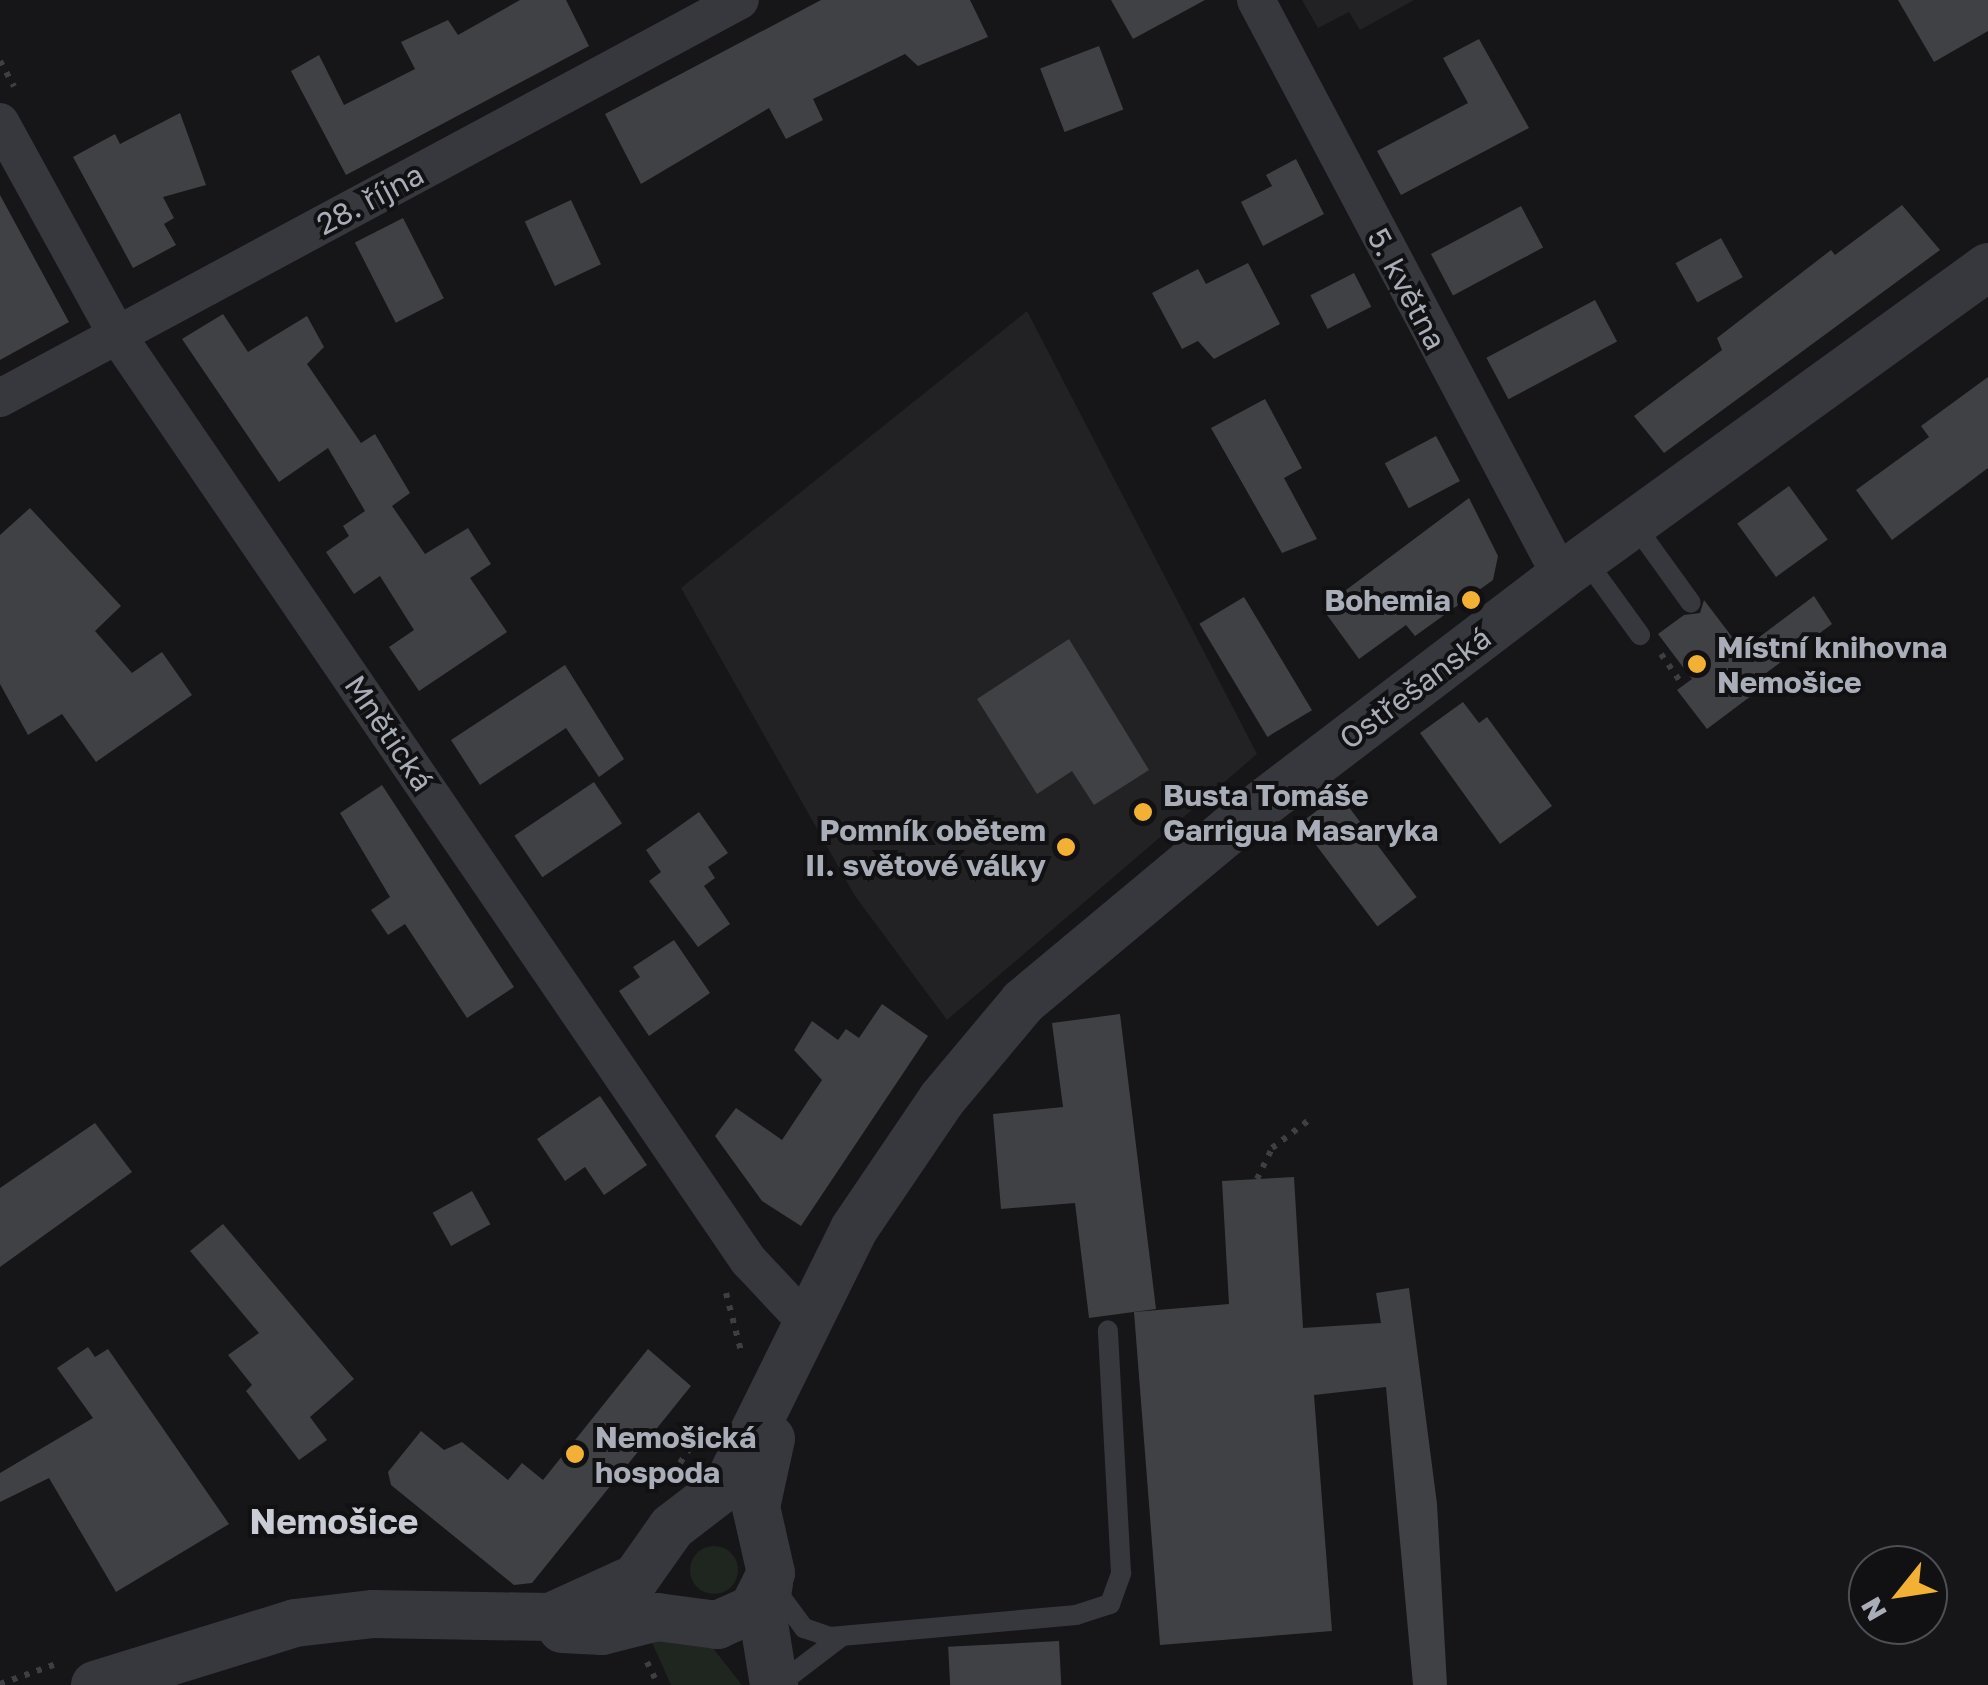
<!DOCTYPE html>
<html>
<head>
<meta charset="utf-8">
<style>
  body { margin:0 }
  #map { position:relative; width:1988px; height:1685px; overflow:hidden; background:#161618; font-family:"Golos Text",sans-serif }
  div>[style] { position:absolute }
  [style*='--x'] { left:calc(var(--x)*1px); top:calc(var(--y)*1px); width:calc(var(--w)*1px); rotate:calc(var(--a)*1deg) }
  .built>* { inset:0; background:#222225 }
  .green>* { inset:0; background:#1e261f }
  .round { border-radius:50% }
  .building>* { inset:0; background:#404145; transform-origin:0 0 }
  .path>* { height:6px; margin-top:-3px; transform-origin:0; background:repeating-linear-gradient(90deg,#3d3f44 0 5px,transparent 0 13px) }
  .service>* { height:20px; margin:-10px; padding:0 10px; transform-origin:10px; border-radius:10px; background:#37383d }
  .minor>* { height:38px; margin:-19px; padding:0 19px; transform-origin:19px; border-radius:19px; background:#37383d }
  .tertiary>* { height:48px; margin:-24px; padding:0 24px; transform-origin:24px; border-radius:24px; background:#37383d }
  .dots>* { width:28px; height:28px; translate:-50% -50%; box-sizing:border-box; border:5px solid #111113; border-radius:50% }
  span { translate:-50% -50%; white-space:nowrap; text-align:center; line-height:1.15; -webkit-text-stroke:8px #111113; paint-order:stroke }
  .street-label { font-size:30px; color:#a8adb8 }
  .poi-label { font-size:30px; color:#a8adb8; font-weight:700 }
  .right { translate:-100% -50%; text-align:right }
  .left { translate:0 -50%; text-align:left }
  .quarter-label { font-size:35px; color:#c9ccd4; font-weight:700 }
  .north { position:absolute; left:1848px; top:1545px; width:100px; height:100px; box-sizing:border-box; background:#111113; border:2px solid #4d4f55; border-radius:50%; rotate:240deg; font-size:28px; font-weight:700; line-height:40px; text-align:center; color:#a8adb8 }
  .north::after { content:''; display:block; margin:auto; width:35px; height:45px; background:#f2b134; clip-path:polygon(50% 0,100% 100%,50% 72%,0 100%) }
</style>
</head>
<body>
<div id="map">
  <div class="built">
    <i style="clip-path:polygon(1302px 0,1414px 0,1360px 30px,1349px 12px,1318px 28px)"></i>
    <i style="clip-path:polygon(1027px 311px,1257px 754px,947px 1020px,855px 896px,681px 588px)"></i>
  </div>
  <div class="green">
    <i class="round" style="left:690px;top:1546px;width:48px;height:48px"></i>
    <i style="clip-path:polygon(646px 1629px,712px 1647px,742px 1685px,671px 1685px)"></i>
  </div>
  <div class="building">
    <i style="clip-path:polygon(520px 0,566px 0,589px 46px,346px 175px,291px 71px,319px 55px,344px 105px,415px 69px,401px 42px,448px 20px,458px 35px)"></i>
    <i style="clip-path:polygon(821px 0,970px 0,988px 37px,918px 66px,905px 54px,813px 99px,823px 120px,786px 139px,769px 108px,641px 184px,605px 114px)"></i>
    <i style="clip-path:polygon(1111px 0,1205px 0,1133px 39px)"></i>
    <i style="clip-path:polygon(1898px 0,1988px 0,1988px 31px,1934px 62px)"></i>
    <i style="clip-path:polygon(1479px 39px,1529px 128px,1401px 195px,1377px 151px,1468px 103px,1443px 58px)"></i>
    <i style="left:1099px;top:46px;width:68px;height:63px;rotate:69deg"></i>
    <i style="clip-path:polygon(180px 113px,206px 185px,163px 197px,174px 218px,164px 224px,176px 245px,133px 268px,73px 157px,115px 134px,120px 144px)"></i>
    <i style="clip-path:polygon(1296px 159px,1324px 214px,1263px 246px,1241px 202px,1272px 186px,1266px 175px)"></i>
    <i style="clip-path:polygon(0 195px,69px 322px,0 360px)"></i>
    <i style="left:571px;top:200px;width:71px;height:51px;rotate:65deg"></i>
    <i style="clip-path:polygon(1902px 205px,1940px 250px,1664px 453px,1634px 416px,1722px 350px,1717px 338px,1831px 250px,1835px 255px)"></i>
    <i style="left:1521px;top:206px;width:47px;height:102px;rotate:62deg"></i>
    <i style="left:403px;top:218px;width:90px;height:54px;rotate:63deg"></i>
    <i style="left:1721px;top:238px;width:45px;height:52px;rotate:61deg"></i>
    <i style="clip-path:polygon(1248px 263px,1280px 324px,1214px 359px,1198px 341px,1182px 349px,1152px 293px,1198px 269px,1206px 284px)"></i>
    <i style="left:1354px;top:273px;width:38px;height:49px;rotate:63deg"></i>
    <i style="left:1595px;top:300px;width:47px;height:123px;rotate:62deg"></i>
    <i style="clip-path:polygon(223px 314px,248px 352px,307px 316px,324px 347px,307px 364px,361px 443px,375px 434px,410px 493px,392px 506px,425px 554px,468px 528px,491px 564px,470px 578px,507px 632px,419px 691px,389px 647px,414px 630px,380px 576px,354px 594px,326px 552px,349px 536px,343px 526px,365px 511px,328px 448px,279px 482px,182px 339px)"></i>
    <i style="clip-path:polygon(1988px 377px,1988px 468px,1892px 540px,1856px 490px,1929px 437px,1921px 426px)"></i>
    <i style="clip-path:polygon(1265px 399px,1302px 468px,1284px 478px,1317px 539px,1282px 553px,1211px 428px)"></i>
    <i style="left:1436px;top:436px;width:51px;height:58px;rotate:62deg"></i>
    <i style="left:1789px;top:486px;width:66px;height:64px;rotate:54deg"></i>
    <i style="clip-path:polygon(1469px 498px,1498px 556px,1493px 580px,1415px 636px,1406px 625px,1359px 659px,1322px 608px)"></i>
    <i style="clip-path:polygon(30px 508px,121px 606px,95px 631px,132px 673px,162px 652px,192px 695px,96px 762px,62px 714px,28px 735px,0 684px,0 535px)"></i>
    <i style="clip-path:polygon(1814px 596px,1832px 624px,1762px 676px,1767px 684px,1707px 729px,1677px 690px,1692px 679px,1658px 634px,1684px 615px,1700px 613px,1704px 600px,1742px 650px)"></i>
    <i style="left:1244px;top:597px;width:132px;height:52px;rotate:59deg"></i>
    <i style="clip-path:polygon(1069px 639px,1149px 770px,1094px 805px,1072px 771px,1037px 794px,977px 699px)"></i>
    <i style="clip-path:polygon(565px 665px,624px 759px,599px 777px,566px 728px,480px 785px,451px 740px)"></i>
    <i style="clip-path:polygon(1463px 702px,1479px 723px,1487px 717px,1552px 806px,1500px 844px,1420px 733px)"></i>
    <i style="left:594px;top:782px;width:50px;height:96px;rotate:56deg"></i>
    <i style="clip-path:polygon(382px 785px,514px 987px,467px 1018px,405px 924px,388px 935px,371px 910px,390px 897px,340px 813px)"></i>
    <i style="left:1339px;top:794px;width:129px;height:49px;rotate:53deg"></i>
    <i style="clip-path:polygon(699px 812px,728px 853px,708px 867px,715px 878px,704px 886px,730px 924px,698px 947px,649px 881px,661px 872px,646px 850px)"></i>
    <i style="clip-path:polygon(674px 940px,710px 993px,649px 1036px,619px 991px,640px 977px,633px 967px)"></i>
    <i style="clip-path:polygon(882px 1004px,928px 1036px,801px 1226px,762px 1201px,715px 1136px,736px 1108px,782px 1140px,822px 1080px,794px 1050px,812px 1021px,838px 1040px,846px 1029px,859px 1038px)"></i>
    <i style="clip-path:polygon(1120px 1014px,1156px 1309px,1089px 1318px,1075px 1203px,1001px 1209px,993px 1114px,1063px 1107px,1052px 1023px)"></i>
    <i style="clip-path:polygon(600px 1096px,647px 1165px,604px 1195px,585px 1167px,565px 1181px,537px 1139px)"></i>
    <i style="clip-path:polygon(95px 1123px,132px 1172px,0 1267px,0 1188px)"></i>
    <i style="clip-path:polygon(1294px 1177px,1303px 1328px,1381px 1323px,1376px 1293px,1409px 1288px,1437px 1504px,1447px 1685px,1413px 1685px,1386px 1387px,1314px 1395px,1332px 1631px,1160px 1645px,1134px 1312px,1229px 1304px,1222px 1181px)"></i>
    <i style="left:472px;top:1191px;width:38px;height:45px;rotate:61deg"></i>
    <i style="clip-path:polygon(223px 1224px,354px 1379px,310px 1417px,327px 1440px,299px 1460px,246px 1391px,252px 1385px,228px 1355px,259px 1333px,190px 1251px)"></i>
    <i style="clip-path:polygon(88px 1347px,95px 1357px,108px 1349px,229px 1524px,116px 1592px,49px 1478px,0 1502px,0 1473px,93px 1418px,57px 1368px)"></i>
    <i style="clip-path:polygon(648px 1349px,691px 1386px,532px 1583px,514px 1585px,391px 1485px,388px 1472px,421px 1431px,444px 1450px,462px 1442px,508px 1480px,522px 1463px,543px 1480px)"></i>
    <i style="left:1059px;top:1641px;width:44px;height:111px;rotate:87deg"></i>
  </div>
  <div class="path">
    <i style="--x:0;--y:61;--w:29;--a:61"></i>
    <i style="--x:1661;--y:654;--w:38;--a:55"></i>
    <i style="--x:1257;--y:1179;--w:34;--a:-64"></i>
    <i style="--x:1272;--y:1148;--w:51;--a:-37.1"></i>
    <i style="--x:726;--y:1293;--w:64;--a:75.5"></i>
    <i style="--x:680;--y:1463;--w:47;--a:-56.3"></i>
    <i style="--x:647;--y:1662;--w:25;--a:64"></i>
    <i style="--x:0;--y:1684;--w:63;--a:-19.6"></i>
  </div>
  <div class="service">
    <i style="--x:1634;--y:524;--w:97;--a:54.2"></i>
    <i style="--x:1585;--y:559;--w:94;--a:54.1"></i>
    <i style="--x:775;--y:1589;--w:49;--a:53.4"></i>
    <i style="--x:804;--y:1628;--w:28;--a:19"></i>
    <i style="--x:830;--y:1637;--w:247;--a:-5.1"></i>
    <i style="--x:1076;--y:1615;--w:36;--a:-18"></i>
    <i style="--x:1110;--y:1604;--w:33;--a:-70"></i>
    <i style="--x:1121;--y:1573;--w:243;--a:-93.1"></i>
    <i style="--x:778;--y:1685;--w:79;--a:-37.3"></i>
  </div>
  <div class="minor">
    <i style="--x:1256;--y:0;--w:652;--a:62.1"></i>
    <i style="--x:0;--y:122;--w:243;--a:61.2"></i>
    <i style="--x:117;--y:335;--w:1120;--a:55.7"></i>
    <i style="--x:748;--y:1260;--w:88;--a:46.8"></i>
    <i style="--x:0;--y:398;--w:840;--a:-28.27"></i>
  </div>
  <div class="tertiary">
    <i style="--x:769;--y:1583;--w:35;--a:100"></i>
    <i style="--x:763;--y:1617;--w:69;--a:80.8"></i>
    <i style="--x:562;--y:1629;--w:40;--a:2.9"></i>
    <i style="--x:602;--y:1631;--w:57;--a:-14.3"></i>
    <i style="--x:657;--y:1617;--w:61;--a:7.6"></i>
    <i style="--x:717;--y:1625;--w:39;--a:-24"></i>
    <i style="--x:753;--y:1609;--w:40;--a:-63.4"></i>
    <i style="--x:771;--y:1573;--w:68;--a:-102.8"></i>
    <i style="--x:756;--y:1507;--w:70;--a:-77.6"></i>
    <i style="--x:95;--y:1685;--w:209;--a:-17.2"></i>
    <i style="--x:295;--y:1623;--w:79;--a:-6.6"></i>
    <i style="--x:373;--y:1614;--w:177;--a:1"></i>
    <i style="--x:550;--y:1617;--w:94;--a:-24.4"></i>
    <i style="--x:636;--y:1578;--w:62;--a:-54.8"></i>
    <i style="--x:672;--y:1527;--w:71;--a:-37.5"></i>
    <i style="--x:728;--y:1484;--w:284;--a:-63.7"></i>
    <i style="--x:854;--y:1229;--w:157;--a:-55.9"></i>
    <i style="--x:942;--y:1099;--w:126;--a:-50.1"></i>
    <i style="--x:1023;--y:1002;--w:294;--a:-39.8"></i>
    <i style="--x:1249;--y:814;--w:392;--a:-37.3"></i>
    <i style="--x:1561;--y:576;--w:527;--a:-35.89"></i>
  </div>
  <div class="dots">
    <i style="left:1471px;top:600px;background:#f2b134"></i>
    <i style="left:1697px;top:664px;background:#f2b134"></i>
    <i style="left:1143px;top:812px;background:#f2b134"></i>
    <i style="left:1066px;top:847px;background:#f2b134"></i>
    <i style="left:575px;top:1454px;background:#f2b134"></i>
  </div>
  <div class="street-label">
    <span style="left:370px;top:199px;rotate:-28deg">28. října</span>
    <span style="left:1407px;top:289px;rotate:62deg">5. května</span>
    <span style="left:1415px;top:688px;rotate:-37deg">Ostřešanská</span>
    <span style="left:389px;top:733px;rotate:56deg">Mnětická</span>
  </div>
  <div class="poi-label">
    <span class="right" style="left:1451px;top:600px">Bohemia</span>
    <span class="left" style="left:1717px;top:664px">Místní knihovna<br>Nemošice</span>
    <span class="left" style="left:1163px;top:812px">Busta Tomáše<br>Garrigua Masaryka</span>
    <span class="right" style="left:1046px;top:847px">Pomník obětem<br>II. světové války</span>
    <span class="left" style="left:595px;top:1454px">Nemošická<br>hospoda</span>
  </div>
  <div class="quarter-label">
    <span style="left:334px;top:1521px">Nemošice</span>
  </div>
  <div class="north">N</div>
</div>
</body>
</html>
